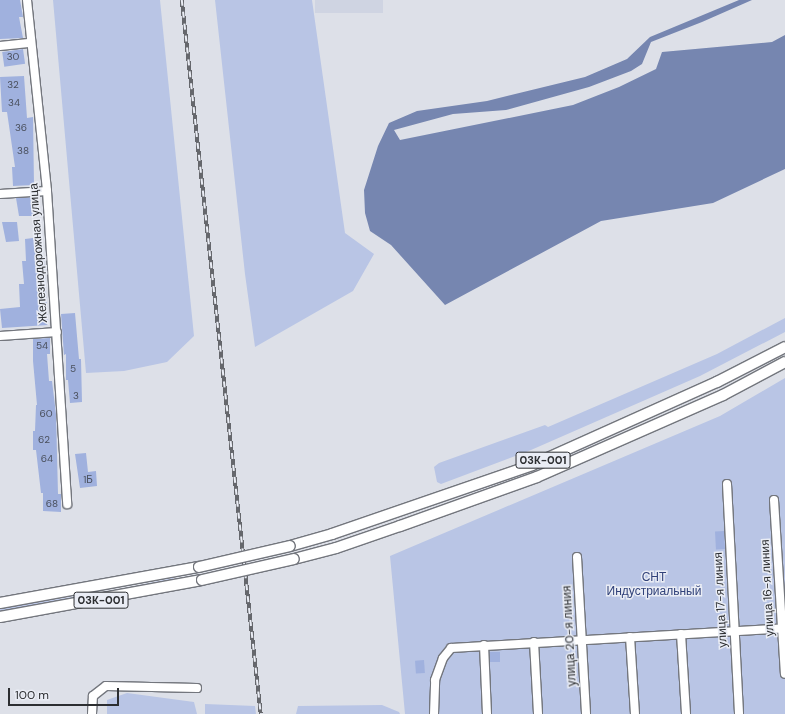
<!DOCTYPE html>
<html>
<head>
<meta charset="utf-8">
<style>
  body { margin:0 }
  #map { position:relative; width:785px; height:714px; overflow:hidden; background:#dde0e8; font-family:"DM Sans",sans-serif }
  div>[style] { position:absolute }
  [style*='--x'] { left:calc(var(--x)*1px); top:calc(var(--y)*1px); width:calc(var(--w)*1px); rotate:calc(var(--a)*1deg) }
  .built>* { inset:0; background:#cfd4e2; transform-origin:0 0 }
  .green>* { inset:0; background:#b9c5e5 }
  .water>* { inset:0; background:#7686b0 }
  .building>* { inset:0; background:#a0b1de; transform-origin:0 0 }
  .roads { filter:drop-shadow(1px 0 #73767d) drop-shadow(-1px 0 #73767d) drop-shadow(0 1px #73767d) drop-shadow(0 -1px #73767d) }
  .minor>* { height:8px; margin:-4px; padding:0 4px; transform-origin:4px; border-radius:4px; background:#fff }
  .major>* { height:10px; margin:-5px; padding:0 5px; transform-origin:5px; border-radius:5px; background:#fff }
  .rail>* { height:3.5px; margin-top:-1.75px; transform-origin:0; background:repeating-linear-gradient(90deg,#eaedf5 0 6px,#65676c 0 12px); box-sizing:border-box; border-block:1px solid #65676c }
  .bridges { filter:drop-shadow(1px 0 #73767d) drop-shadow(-1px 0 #73767d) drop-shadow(0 1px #73767d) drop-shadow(0 -1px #73767d) }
  .major-bridge>* { height:10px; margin:-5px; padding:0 5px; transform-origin:5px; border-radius:5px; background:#fff }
  span { translate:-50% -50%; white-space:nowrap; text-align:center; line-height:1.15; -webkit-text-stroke:3px #eaedf5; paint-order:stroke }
  .number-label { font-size:10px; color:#494f5c }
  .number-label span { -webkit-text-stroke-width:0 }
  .shield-label span { padding:1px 3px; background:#eaedf5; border:1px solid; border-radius:3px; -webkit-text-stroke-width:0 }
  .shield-label { font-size:11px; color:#2c2e31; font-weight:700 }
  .street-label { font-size:12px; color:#2c2e31 }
  .park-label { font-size:12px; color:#31427a }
  .scale { position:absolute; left:8px; top:688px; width:111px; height:18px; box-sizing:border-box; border:2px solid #2c2e31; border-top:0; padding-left:5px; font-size:12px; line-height:14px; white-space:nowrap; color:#2c2e31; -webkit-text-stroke:3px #eaedf5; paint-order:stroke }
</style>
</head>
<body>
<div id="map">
  <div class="built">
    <i style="left:315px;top:0;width:68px;height:13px"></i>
  </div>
  <div class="green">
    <i style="clip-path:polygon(53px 0,160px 0,194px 336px,167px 362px,124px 371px,86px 373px)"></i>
    <i style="clip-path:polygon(215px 0,312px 0,345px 233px,374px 254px,353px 291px,255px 347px,245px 274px)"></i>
    <i style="clip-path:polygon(785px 318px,785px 332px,700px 376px,531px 450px,441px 484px,437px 482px,434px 467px,439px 463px,545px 425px,548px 427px,717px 354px)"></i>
    <i style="clip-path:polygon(785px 378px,785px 714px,405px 714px,390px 556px,720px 416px)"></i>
    <i style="clip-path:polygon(173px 578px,174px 582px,0 612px,0 608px,111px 591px)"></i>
    <i style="clip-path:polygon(127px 693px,194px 702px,197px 714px,107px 714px,107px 700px)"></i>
    <i style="clip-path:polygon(205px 704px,255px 706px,256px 714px,205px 714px)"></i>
    <i style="clip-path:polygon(382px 705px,399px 712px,400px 714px,296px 714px,298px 706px)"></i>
  </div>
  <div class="water">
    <i style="clip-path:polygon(739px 0,752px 0,702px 22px,651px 42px,642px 64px,631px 71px,589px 87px,506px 110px,453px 114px,394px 130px,400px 140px,573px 105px,619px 87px,656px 69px,662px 52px,772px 42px,785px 35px,785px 169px,713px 203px,601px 221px,445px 305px,391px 245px,370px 231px,365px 213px,364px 190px,378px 146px,389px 123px,417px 111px,487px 101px,585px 77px,627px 59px,650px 37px)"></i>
  </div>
  <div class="building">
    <i style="clip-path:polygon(0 0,20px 0,23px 17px,19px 17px,23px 38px,0 39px)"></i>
    <i style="left:23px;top:49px;width:15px;height:21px;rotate:82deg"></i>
    <i style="clip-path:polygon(24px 76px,27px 118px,33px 117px,34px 185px,13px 186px,12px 167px,15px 167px,7px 112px,2px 112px,0 77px)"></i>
    <i style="clip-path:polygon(35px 197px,37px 216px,19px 216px,16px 198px)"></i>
    <i style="clip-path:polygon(2px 222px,17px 222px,19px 241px,6px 242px)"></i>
    <i style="clip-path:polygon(41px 237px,41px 259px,44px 259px,48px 325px,2px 328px,0 309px,20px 307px,19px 284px,24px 284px,22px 261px,26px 261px,25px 239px)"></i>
    <i style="clip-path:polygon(75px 313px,79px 359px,81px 359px,82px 402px,70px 403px,68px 380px,66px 380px,66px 354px,64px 355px,61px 314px)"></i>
    <i style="clip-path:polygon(50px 338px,50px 354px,47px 354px,49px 381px,52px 381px,56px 414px,58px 494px,61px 494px,61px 512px,43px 511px,43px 493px,41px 493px,36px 450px,33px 450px,33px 431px,35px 431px,36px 405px,37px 405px,33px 361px,33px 339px)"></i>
    <i style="clip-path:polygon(86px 453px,88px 472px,96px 471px,97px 486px,80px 488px,75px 454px)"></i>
    <i style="left:724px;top:531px;width:18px;height:9px;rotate:87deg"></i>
    <i style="left:490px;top:652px;width:10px;height:10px"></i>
    <i style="left:424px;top:660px;width:13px;height:9px;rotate:86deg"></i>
  </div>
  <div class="roads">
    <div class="minor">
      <i style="--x:27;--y:0;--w:192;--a:84"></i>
      <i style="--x:47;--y:191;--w:314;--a:86.3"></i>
      <i style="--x:0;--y:46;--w:31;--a:-6"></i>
      <i style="--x:0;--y:194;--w:47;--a:-3.7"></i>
      <i style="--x:0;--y:336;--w:57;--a:-4"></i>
      <i style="--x:727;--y:484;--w:230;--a:87"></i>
      <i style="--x:774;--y:500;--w:174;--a:86.4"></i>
      <i style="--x:577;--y:557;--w:157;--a:86.7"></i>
      <i style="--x:681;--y:634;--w:80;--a:86.4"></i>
      <i style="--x:630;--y:637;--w:77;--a:86.3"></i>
      <i style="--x:534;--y:642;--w:72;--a:86.8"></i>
      <i style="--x:484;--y:645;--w:69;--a:87.5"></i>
      <i style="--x:92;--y:714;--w:18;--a:-87"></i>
      <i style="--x:93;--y:696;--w:16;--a:-38"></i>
      <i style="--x:106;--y:686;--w:91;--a:1.3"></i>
      <i style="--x:434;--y:714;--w:34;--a:-88"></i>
      <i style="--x:435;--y:680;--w:23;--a:-70"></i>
      <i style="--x:443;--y:658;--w:13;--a:-51"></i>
      <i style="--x:451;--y:648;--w:335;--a:-3.4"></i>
    </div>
    <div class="major">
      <i style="--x:290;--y:546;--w:44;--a:-15.9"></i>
      <i style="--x:332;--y:534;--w:212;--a:-19"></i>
      <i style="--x:532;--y:465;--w:203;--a:-24.2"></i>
      <i style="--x:717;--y:382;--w:76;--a:-27.2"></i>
      <i style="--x:294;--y:559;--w:43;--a:-14.7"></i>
      <i style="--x:336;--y:548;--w:68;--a:-19"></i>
      <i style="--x:400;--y:526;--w:145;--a:-19.7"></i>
      <i style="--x:537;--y:477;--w:203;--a:-23.8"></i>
      <i style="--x:723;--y:395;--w:70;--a:-28"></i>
      <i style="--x:0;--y:603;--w:202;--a:-10.3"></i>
      <i style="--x:0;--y:617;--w:205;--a:-10.4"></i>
    </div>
  </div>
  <div class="rail">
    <i style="--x:182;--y:0;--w:718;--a:83.69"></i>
  </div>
  <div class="bridges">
    <div class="major-bridge">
      <i style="--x:199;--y:567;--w:93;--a:-13"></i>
      <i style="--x:202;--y:580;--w:94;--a:-12.9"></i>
    </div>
  </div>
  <div class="number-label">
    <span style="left:13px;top:57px">30</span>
    <span style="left:13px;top:85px">32</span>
    <span style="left:14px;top:103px">34</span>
    <span style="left:21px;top:128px">36</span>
    <span style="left:23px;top:151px">38</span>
    <span style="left:42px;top:346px">54</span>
    <span style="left:73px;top:369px">5</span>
    <span style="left:76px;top:396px">3</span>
    <span style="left:46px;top:414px">60</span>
    <span style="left:44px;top:440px">62</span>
    <span style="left:47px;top:459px">64</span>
    <span style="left:88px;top:480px">1Б</span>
    <span style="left:52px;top:504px">68</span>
  </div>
  <div class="shield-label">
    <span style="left:543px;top:460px">03К-001</span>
    <span style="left:101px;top:600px">03К-001</span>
  </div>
  <div class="street-label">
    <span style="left:39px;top:253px;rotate:-94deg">Железнодорожная улица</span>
    <span style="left:768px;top:588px;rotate:-93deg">улица 16-я линия</span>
    <span style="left:721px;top:600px;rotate:-93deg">улица 17-я линия</span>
    <span style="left:570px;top:636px;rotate:-93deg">улица 20-я линия</span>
  </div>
  <div class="park-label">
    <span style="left:654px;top:585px">СНТ<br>Индустриальный</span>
  </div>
  <div class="scale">100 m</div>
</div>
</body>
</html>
